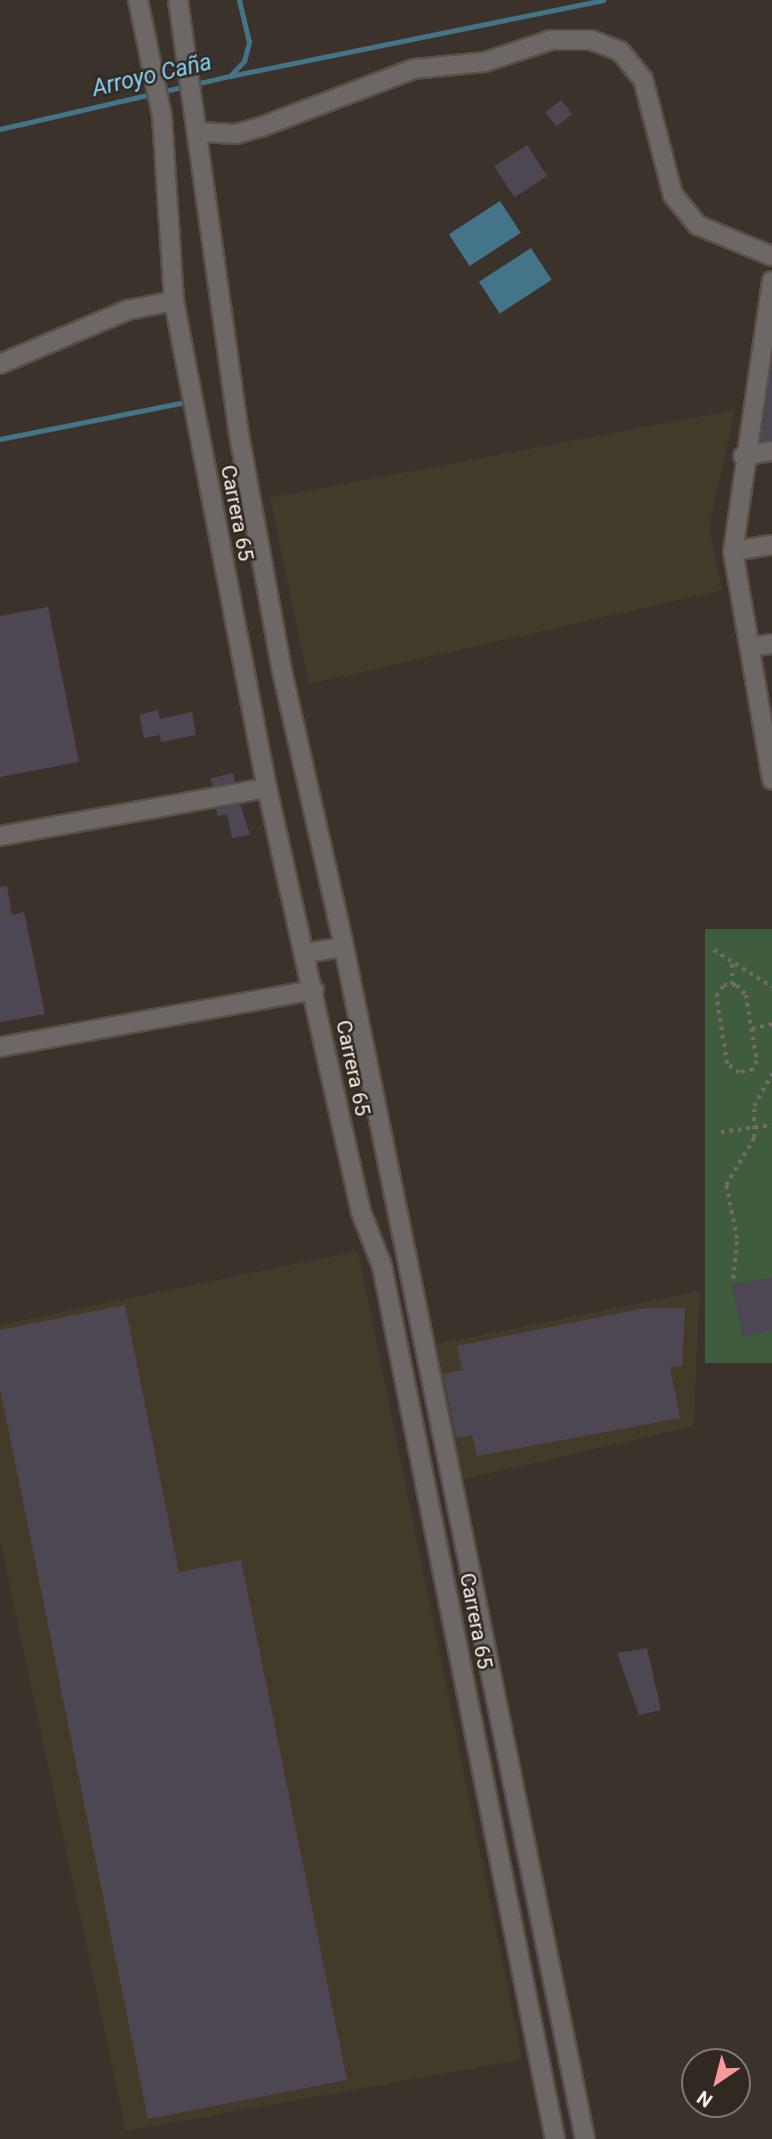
<!DOCTYPE html>
<html>
<head>
<meta charset="utf-8">
<style>
  body { margin:0 }
  #map { position:relative; width:772px; height:2139px; overflow:hidden; background:#3c322c; font-family:Roboto,sans-serif }
  div>[style] { position:absolute }
  [style*='--x'] { left:calc(var(--x)*1px); top:calc(var(--y)*1px); width:calc(var(--w)*1px); rotate:calc(var(--a)*1deg) }
  .industrial>* { inset:0; background:#433b2a }
  .green>* { inset:0; background:#3f5d3d; transform-origin:0 0 }
  .water>* { inset:0; background:#437488; transform-origin:0 0 }
  .stream>* { height:5px; margin:-2.5px; padding:0 2.5px; transform-origin:2.5px; border-radius:2.5px; background:#437488 }
  .building>* { inset:0; background:#4c4752; transform-origin:0 0 }
  .path>* { height:3.5px; margin-top:-1.75px; transform-origin:0; background:repeating-linear-gradient(90deg,#746b66 0 3.5px,transparent 0 8.5px) }
  .roads { filter:drop-shadow(2px 0 #5a504b) drop-shadow(-2px 0 #5a504b) drop-shadow(0 2px #5a504b) drop-shadow(0 -2px #5a504b) }
  .minor>* { height:18px; margin:-9px; padding:0 9px; transform-origin:9px; border-radius:9px; background:#6d6766 }
  span { translate:-50% -50%; white-space:nowrap; text-align:center; line-height:1.15; -webkit-text-stroke:5px #322822; paint-order:stroke }
  .street-label { font-size:21px; color:#f6efeb }
  .water-label { font-size:23px; color:#84d4f6; font-style:italic }
  .north { position:absolute; left:681px; top:2048px; width:70px; height:70px; box-sizing:border-box; background:#322822; border:2px solid #807872; border-radius:50%; rotate:215deg; font-size:19px; font-weight:700; line-height:28px; text-align:center; color:#f6efeb }
  .north::after { content:''; display:block; margin:auto; width:24px; height:32px; background:#f59b99; clip-path:polygon(50% 0,100% 100%,50% 72%,0 100%) }
</style>
</head>
<body>
<div id="map">
  <div class="industrial">
    <i style="clip-path:polygon(735px 410px,709px 526px,722px 590px,309px 684px,270px 498px)"></i>
    <i style="clip-path:polygon(358px 1251px,522px 2059px,126px 2131px,0 1540px,0 1325px)"></i>
    <i style="clip-path:polygon(700px 1291px,693px 1426px,461px 1480px,436px 1344px)"></i>
  </div>
  <div class="green">
    <i style="left:772px;top:929px;width:434px;height:67px;rotate:90deg"></i>
  </div>
  <div class="water">
    <i style="left:500px;top:201px;width:38px;height:61px;rotate:57deg"></i>
    <i style="left:531px;top:248px;width:38px;height:62px;rotate:57deg"></i>
  </div>
  <div class="stream">
    <i style="--x:230;--y:76;--w:381;--a:-11.5"></i>
    <i style="--x:0;--y:129;--w:236;--a:-13"></i>
    <i style="--x:230;--y:76;--w:21;--a:-47"></i>
    <i style="--x:244;--y:61;--w:20;--a:-75"></i>
    <i style="--x:249;--y:42;--w:43;--a:-103.4"></i>
    <i style="--x:0;--y:439;--w:189;--a:-11.3"></i>
  </div>
  <div class="building">
    <i style="left:561px;top:100px;width:18px;height:20px;rotate:52deg"></i>
    <i style="left:527px;top:145px;width:37px;height:39px;rotate:57deg"></i>
    <i style="clip-path:polygon(772px 361px,772px 440px,762px 441px,761px 437px)"></i>
    <i style="clip-path:polygon(48px 607px,79px 762px,0 777px,0 616px)"></i>
    <i style="clip-path:polygon(158px 710px,160px 719px,192px 712px,196px 735px,161px 742px,160px 735px,144px 738px,139px 715px)"></i>
    <i style="left:233px;top:773px;width:9px;height:23px;rotate:77deg"></i>
    <i style="clip-path:polygon(240px 804px,250px 835px,232px 838px,227px 814px,218px 816px,216px 809px)"></i>
    <i style="clip-path:polygon(7px 886px,12px 915px,24px 912px,45px 1014px,0 1022px,0 887px)"></i>
    <i style="clip-path:polygon(772px 1277px,772px 1331px,743px 1337px,731px 1285px)"></i>
    <i style="clip-path:polygon(125px 1305px,179px 1572px,241px 1560px,347px 2080px,148px 2119px,0 1388px,0 1330px)"></i>
    <i style="clip-path:polygon(645px 1308px,685px 1308px,682px 1366px,670px 1367px,680px 1418px,477px 1456px,472px 1435px,456px 1438px,443px 1374px,462px 1370px,457px 1346px)"></i>
    <i style="clip-path:polygon(647px 1648px,661px 1710px,639px 1715px,617px 1653px)"></i>
  </div>
  <div class="path">
    <i style="--x:714;--y:950;--w:69;--a:32.5"></i>
    <i style="--x:724;--y:985;--w:13;--a:0"></i>
    <i style="--x:737;--y:985;--w:13;--a:48"></i>
    <i style="--x:746;--y:995;--w:67;--a:80.5"></i>
    <i style="--x:757;--y:1061;--w:10;--a:114"></i>
    <i style="--x:753;--y:1070;--w:14;--a:168"></i>
    <i style="--x:739;--y:1073;--w:15;--a:-143"></i>
    <i style="--x:727;--y:1064;--w:69;--a:-99.2"></i>
    <i style="--x:716;--y:996;--w:14;--a:-54"></i>
    <i style="--x:732;--y:985;--w:23;--a:-90"></i>
    <i style="--x:752;--y:1029;--w:21;--a:-14"></i>
    <i style="--x:721;--y:1132;--w:51;--a:-7.8"></i>
    <i style="--x:733;--y:1279;--w:40;--a:-84.3"></i>
    <i style="--x:737;--y:1239;--w:55;--a:-101.5"></i>
    <i style="--x:726;--y:1185;--w:55;--a:-59.2"></i>
    <i style="--x:754;--y:1138;--w:32;--a:-90"></i>
    <i style="--x:754;--y:1106;--w:37;--a:-61"></i>
  </div>
  <div class="roads">
    <div class="minor">
      <i style="--x:138;--y:0;--w:118;--a:78.3"></i>
      <i style="--x:162;--y:116;--w:185;--a:86.3"></i>
      <i style="--x:174;--y:301;--w:496;--a:79.2"></i>
      <i style="--x:267;--y:788;--w:434;--a:77.5"></i>
      <i style="--x:361;--y:1212;--w:58;--a:68.7"></i>
      <i style="--x:382;--y:1266;--w:890;--a:78.79"></i>
      <i style="--x:178;--y:0;--w:433;--a:82"></i>
      <i style="--x:238;--y:429;--w:246;--a:79.7"></i>
      <i style="--x:282;--y:671;--w:283;--a:77.3"></i>
      <i style="--x:344;--y:947;--w:1216;--a:78.57"></i>
      <i style="--x:199;--y:132;--w:37;--a:3"></i>
      <i style="--x:236;--y:134;--w:26;--a:-16"></i>
      <i style="--x:261;--y:127;--w:164;--a:-20.8"></i>
      <i style="--x:414;--y:69;--w:71;--a:-5.6"></i>
      <i style="--x:485;--y:62;--w:70;--a:-18.4"></i>
      <i style="--x:551;--y:40;--w:40;--a:0"></i>
      <i style="--x:591;--y:40;--w:31;--a:21"></i>
      <i style="--x:620;--y:51;--w:36;--a:51"></i>
      <i style="--x:643;--y:79;--w:120;--a:75.5"></i>
      <i style="--x:673;--y:195;--w:38;--a:51"></i>
      <i style="--x:697;--y:225;--w:81;--a:22.5"></i>
      <i style="--x:772;--y:281;--w:273;--a:98.2"></i>
      <i style="--x:733;--y:551;--w:232;--a:80.3"></i>
      <i style="--x:0;--y:364;--w:139;--a:-22.9"></i>
      <i style="--x:128;--y:310;--w:47;--a:-11.1"></i>
      <i style="--x:743;--y:456;--w:29;--a:-10"></i>
      <i style="--x:733;--y:551;--w:39;--a:-9"></i>
      <i style="--x:750;--y:647;--w:22;--a:-8"></i>
      <i style="--x:0;--y:836;--w:271;--a:-10.2"></i>
      <i style="--x:306;--y:953;--w:38;--a:-9"></i>
      <i style="--x:0;--y:1047;--w:319;--a:-10.3"></i>
    </div>
  </div>
  <div class="street-label">
    <span style="left:237px;top:513px;rotate:79deg">Carrera 65</span>
    <span style="left:353px;top:1068px;rotate:78deg">Carrera 65</span>
    <span style="left:476px;top:1621px;rotate:79deg">Carrera 65</span>
  </div>
  <div class="water-label">
    <span style="left:152px;top:76px;rotate:-13deg">Arroyo Caña</span>
  </div>
  <div class="north">N</div>
</div>
</body>
</html>
